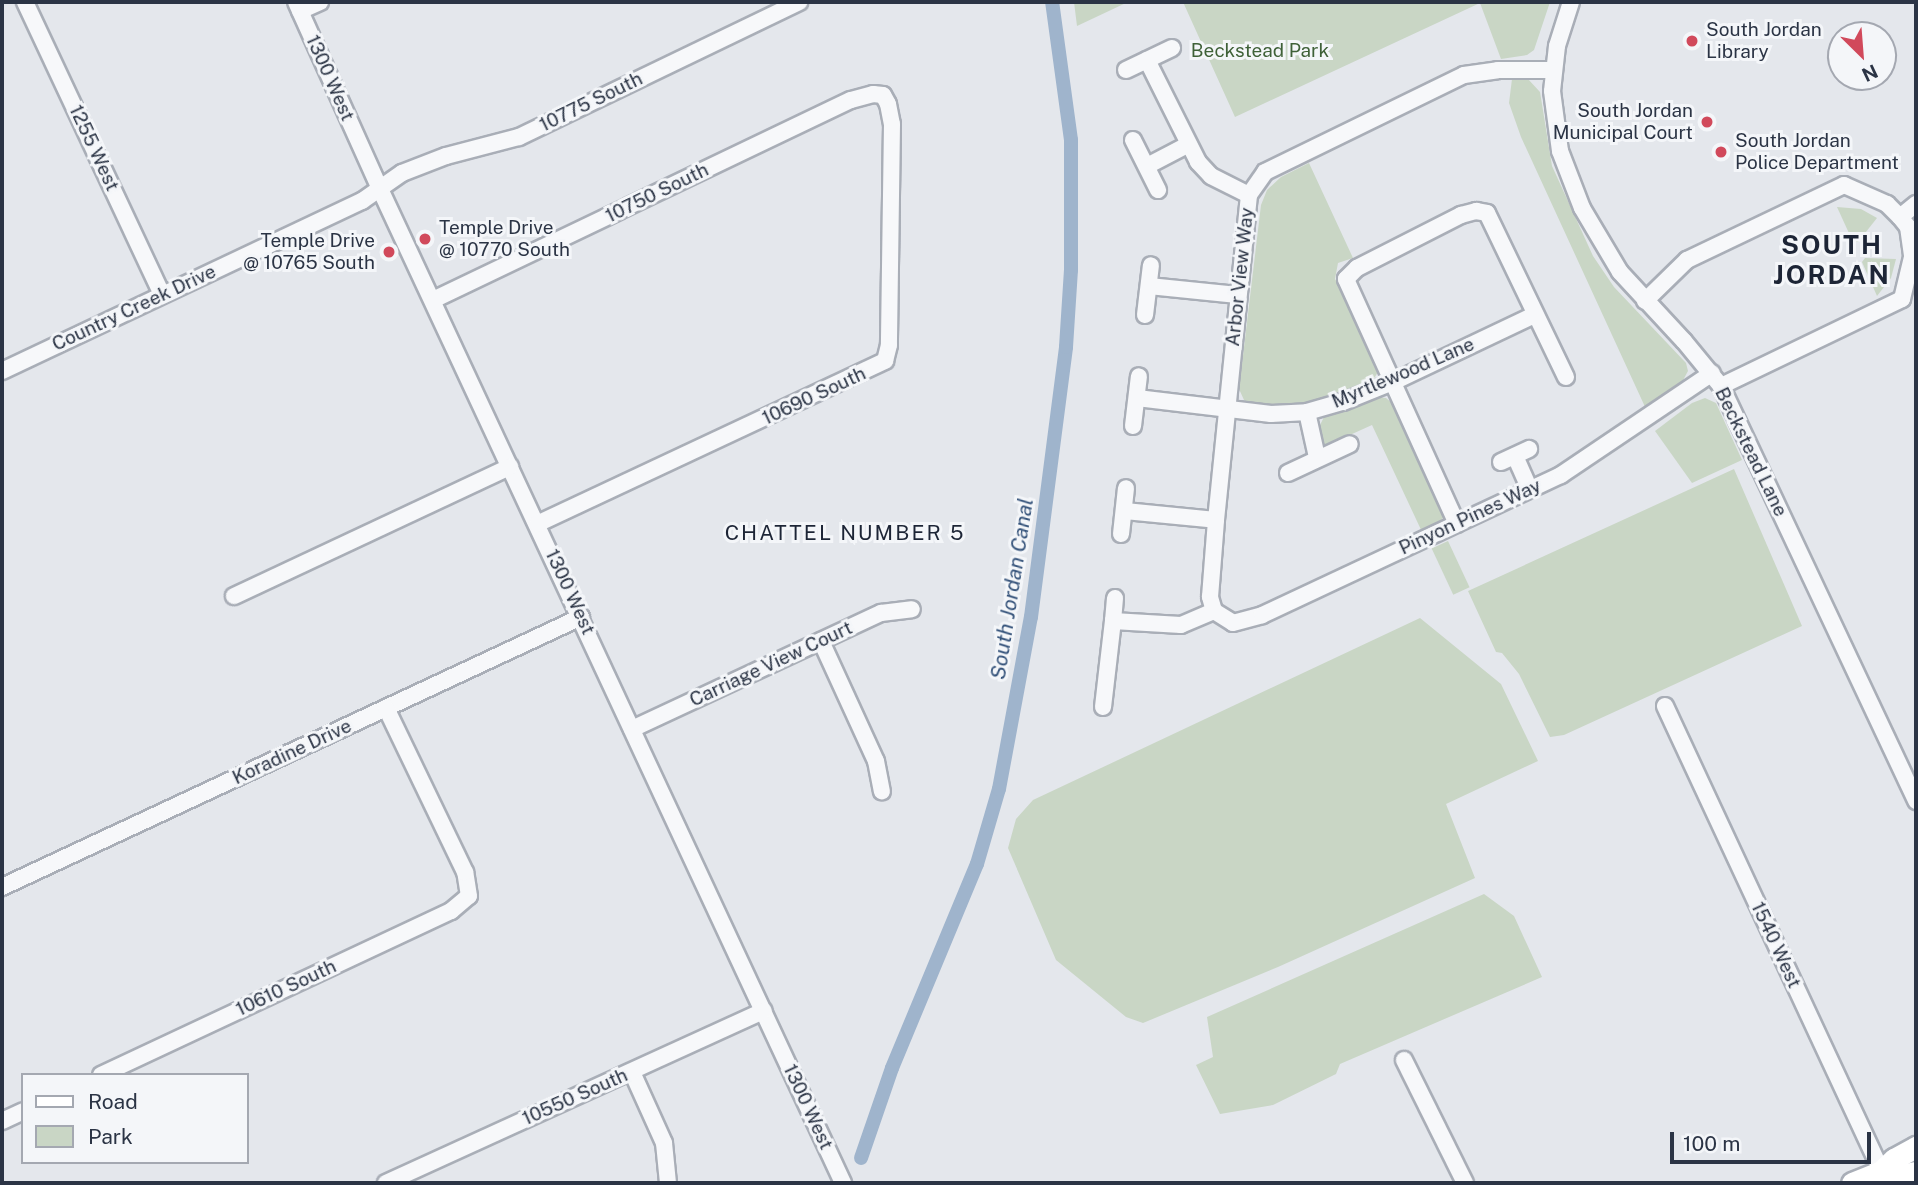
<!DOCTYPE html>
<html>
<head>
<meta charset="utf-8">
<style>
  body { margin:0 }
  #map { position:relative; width:1918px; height:1185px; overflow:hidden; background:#e4e7ec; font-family:"Public Sans",sans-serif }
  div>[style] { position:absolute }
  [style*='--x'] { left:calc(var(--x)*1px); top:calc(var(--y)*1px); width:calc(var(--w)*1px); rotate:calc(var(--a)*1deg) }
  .green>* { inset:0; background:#c9d6c5; transform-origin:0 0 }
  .canal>* { height:14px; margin:-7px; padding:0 7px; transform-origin:7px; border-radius:7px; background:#9fb4cc }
  .roads { filter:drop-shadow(2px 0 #a9aeb7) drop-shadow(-2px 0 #a9aeb7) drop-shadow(0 2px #a9aeb7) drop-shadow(0 -2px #a9aeb7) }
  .minor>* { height:16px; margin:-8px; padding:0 8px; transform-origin:8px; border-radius:8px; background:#f7f8fa }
  .major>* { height:21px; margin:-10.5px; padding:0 10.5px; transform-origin:10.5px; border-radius:10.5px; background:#fff }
  .dots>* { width:19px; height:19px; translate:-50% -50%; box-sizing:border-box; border:4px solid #f4f6f9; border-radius:50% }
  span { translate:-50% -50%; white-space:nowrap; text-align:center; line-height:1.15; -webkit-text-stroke:6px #f4f6f9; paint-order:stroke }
  .poi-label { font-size:19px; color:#2b3445 }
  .left { translate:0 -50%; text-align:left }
  .right { translate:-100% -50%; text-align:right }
  .park-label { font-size:19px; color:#3f6138 }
  .street-label { font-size:19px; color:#2b3445 }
  .neighbourhood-label { font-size:21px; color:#1d2536; letter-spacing:2px }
  .water-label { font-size:21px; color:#34527a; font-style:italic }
  .district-label { font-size:26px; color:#1d2536; font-weight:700; letter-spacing:2px }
  .frame { position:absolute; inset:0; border:4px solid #2b3445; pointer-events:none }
  .legend { position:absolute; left:21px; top:1073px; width:228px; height:91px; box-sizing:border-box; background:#f4f6f9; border:2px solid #a4a8b1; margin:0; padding:9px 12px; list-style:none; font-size:21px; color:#2b3445 }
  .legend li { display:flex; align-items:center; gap:14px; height:35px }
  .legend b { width:35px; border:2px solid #a4a8b1 }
  .north { position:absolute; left:1827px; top:21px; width:70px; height:70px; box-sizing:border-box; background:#f4f6f9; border:2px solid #a4a8b1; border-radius:50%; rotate:155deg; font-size:19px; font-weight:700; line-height:28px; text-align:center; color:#2b3445 }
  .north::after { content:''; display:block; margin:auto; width:24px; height:32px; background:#d1495b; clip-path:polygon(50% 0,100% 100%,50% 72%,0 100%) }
  .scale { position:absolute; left:1670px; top:1132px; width:201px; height:32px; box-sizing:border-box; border:4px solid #2b3445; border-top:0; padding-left:9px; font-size:21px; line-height:24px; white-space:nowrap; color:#2b3445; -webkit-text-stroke:5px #f4f6f9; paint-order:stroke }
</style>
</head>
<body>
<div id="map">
  <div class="green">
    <i style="clip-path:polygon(1074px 2px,1128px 2px,1077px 26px)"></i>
    <i style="clip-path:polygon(1183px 2px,1550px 2px,1534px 50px,1527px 55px,1501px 59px,1480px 3px,1235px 117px)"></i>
    <i style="clip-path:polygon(1512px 79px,1528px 79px,1540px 92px,1552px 166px,1593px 256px,1614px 287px,1686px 363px,1688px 371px,1681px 384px,1646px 409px,1521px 137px,1509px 103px)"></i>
    <i style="clip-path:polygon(1309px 163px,1353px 258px,1338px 263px,1335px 279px,1344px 294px,1378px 372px,1373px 380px,1362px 387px,1317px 402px,1251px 405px,1244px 400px,1239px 389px,1261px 205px,1267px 190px,1281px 177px)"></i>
    <i style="clip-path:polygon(1837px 207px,1861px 209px,1877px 218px,1858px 242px,1853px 242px)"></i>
    <i style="clip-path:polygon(1865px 258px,1896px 259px,1891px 278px,1877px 296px,1862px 262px)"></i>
    <i style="clip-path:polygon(1377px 397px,1386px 398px,1398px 408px,1445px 515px,1436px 527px,1423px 534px,1372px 425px,1330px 444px,1322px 444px,1319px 440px,1319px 427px,1324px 417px)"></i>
    <i style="clip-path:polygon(1705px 398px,1716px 403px,1742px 460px,1692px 483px,1655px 431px,1692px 403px)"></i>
    <i style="clip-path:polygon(1734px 469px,1802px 626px,1564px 735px,1550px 737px,1519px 674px,1502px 653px,1496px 652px,1468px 591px)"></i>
    <i style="left:1448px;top:541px;width:51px;height:18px;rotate:65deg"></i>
    <i style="clip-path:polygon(1420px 618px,1501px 684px,1538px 761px,1446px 804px,1475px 878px,1278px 967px,1143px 1023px,1126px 1017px,1056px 960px,1008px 848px,1016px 819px,1033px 800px)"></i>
    <i style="clip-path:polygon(1484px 894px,1514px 916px,1542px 977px,1340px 1064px,1336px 1074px,1273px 1105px,1220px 1114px,1196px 1065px,1213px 1057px,1207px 1017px)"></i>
  </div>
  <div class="canal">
    <i style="--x:861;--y:1158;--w:95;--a:-71"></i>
    <i style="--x:892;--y:1068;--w:221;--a:-67.4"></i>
    <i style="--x:977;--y:864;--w:78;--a:-73.7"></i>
    <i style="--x:999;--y:789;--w:175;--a:-79.5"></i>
    <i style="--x:1031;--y:617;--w:272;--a:-82.6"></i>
    <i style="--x:1066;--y:347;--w:77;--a:-86.3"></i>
    <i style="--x:1071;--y:270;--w:130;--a:-90"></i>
    <i style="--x:1071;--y:140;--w:139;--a:-97.8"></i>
  </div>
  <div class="roads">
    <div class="minor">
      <i style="--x:25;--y:2;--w:323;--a:64.9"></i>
      <i style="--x:296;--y:2;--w:205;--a:65.8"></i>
      <i style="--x:380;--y:189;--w:1097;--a:65.02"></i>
      <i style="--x:1571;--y:2;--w:46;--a:107.7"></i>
      <i style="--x:1557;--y:46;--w:45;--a:96.3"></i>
      <i style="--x:1552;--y:91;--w:61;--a:82.4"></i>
      <i style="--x:1560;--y:151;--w:61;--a:68.9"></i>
      <i style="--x:1582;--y:208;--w:74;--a:59.3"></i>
      <i style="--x:1620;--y:272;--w:94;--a:47.2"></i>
      <i style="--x:1684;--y:341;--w:58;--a:50.6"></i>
      <i style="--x:1721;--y:386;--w:459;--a:64.8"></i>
      <i style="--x:300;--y:11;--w:22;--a:-24"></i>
      <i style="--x:1147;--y:60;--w:114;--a:63.4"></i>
      <i style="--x:1198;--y:162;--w:19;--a:47"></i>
      <i style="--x:1211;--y:176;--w:42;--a:26.6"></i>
      <i style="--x:1126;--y:70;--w:51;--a:-25.6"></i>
      <i style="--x:1133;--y:140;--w:56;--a:63.4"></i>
      <i style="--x:1147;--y:166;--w:47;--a:-27.6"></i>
      <i style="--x:1900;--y:217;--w:21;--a:-39"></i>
      <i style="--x:1149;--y:286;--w:89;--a:5.8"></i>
      <i style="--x:433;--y:300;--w:463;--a:-25.6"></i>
      <i style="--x:851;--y:100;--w:23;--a:-15"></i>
      <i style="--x:873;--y:94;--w:10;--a:6"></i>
      <i style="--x:883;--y:95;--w:10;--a:61"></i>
      <i style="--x:888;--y:104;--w:20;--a:79"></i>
      <i style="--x:892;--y:124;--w:221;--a:90.8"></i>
      <i style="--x:889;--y:345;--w:16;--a:104"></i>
      <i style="--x:885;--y:361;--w:384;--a:154.9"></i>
      <i style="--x:1645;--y:301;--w:59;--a:-44.3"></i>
      <i style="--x:1687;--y:260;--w:174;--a:-25.5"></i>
      <i style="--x:1844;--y:185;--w:47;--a:23.8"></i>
      <i style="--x:1887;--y:204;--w:18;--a:45"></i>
      <i style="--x:1900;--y:217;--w:13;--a:51"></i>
      <i style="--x:1908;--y:227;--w:30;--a:82"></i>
      <i style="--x:1912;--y:257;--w:43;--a:103.4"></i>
      <i style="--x:1902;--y:299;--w:201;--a:154.3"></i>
      <i style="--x:1145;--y:315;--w:50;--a:-83.2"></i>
      <i style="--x:2;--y:371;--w:398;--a:-25.3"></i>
      <i style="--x:362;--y:201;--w:49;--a:-35"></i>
      <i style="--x:402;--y:173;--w:47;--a:-21.1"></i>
      <i style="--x:446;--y:156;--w:75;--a:-14.6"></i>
      <i style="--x:519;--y:137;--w:311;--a:-25.7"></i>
      <i style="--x:1137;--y:398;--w:135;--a:6.8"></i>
      <i style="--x:1271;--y:414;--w:36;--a:-3"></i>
      <i style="--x:1307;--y:412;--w:37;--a:-16"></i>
      <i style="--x:1343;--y:402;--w:54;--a:-21.8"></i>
      <i style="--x:1393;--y:382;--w:156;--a:-25.4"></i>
      <i style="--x:1307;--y:412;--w:46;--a:77.5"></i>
      <i style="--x:1133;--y:426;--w:50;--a:-83.2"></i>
      <i style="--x:1515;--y:456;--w:36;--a:66"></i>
      <i style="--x:1501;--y:462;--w:31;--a:-25"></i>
      <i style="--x:1288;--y:473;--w:68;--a:-25.1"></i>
      <i style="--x:1125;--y:511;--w:91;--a:5.6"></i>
      <i style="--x:1457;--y:524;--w:269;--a:-114.4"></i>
      <i style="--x:1346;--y:279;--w:16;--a:-45"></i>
      <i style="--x:1357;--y:268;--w:117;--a:-27"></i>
      <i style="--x:1461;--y:215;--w:16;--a:-15"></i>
      <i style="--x:1476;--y:211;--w:11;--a:10"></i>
      <i style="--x:1487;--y:213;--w:182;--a:64.3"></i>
      <i style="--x:1121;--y:534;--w:46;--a:-83.8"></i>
      <i style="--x:234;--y:596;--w:305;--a:-25.1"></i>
      <i style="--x:1214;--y:611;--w:15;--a:-106"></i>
      <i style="--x:1210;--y:597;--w:77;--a:-85.5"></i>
      <i style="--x:1216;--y:520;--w:327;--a:-84.2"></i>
      <i style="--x:1249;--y:195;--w:28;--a:-55"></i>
      <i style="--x:1265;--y:172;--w:221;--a:-26"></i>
      <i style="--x:1464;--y:75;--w:34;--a:-8"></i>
      <i style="--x:1498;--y:70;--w:54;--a:0"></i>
      <i style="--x:1214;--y:611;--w:22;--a:32"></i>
      <i style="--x:1233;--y:623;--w:30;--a:-15"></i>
      <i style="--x:1262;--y:615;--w:330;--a:-25.1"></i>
      <i style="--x:1561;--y:475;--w:182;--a:-34"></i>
      <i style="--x:1113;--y:621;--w:23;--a:-85"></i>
      <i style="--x:821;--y:641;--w:132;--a:65.4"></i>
      <i style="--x:876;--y:761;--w:31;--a:79"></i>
      <i style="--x:1665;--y:706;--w:526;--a:65.04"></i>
      <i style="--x:1103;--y:707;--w:87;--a:-83.4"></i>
      <i style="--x:1113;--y:621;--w:68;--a:3.4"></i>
      <i style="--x:1181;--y:625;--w:36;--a:-23"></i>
      <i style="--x:632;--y:729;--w:275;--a:-25"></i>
      <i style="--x:881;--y:613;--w:31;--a:-7"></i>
      <i style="--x:2;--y:887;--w:639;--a:-25"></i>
      <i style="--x:1404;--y:1060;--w:137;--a:63.6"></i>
      <i style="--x:632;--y:1072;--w:78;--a:65.7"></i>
      <i style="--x:664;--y:1143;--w:40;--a:84.3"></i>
      <i style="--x:101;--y:1075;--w:387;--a:-25.1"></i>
      <i style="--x:451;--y:911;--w:23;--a:-40"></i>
      <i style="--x:469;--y:896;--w:24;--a:-99"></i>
      <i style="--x:465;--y:872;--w:182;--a:-115.7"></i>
      <i style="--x:2;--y:1121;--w:23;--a:-25"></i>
      <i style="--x:386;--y:1183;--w:415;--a:-24.5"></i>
    </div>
    <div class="major">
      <i style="--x:1881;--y:1171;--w:20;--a:11"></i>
      <i style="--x:1901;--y:1175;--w:15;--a:-11"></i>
      <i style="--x:1852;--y:1183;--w:31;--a:-22"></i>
      <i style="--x:1881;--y:1171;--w:18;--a:-43"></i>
      <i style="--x:1894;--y:1159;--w:25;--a:-29"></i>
    </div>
  </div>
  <div class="dots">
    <i style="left:1692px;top:41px;background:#d1495b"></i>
    <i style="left:1707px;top:122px;background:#d1495b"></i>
    <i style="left:1721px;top:152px;background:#d1495b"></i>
    <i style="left:425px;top:239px;background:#d1495b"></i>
    <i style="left:389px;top:252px;background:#d1495b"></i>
  </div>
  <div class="poi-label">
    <span class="left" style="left:1706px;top:41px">South Jordan<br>Library</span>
    <span class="right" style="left:1693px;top:122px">South Jordan<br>Municipal Court</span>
    <span class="left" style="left:1735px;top:152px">South Jordan<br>Police Department</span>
    <span class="left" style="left:439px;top:239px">Temple Drive<br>@ 10770 South</span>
    <span class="right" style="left:375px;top:252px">Temple Drive<br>@ 10765 South</span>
  </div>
  <div class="park-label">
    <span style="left:1260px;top:51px">Beckstead Park</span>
  </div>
  <div class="street-label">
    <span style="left:330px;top:78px;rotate:66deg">1300 West</span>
    <span style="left:591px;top:102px;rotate:-26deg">10775 South</span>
    <span style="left:94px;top:148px;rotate:65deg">1255 West</span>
    <span style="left:657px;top:193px;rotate:-26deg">10750 South</span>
    <span style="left:1240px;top:277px;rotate:-84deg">Arbor View Way</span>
    <span style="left:134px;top:308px;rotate:-25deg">Country Creek Drive</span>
    <span style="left:1403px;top:373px;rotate:-23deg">Myrtlewood Lane</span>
    <span style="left:814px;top:396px;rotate:-25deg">10690 South</span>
    <span style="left:1751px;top:452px;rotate:64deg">Beckstead Lane</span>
    <span style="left:1470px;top:517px;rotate:-25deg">Pinyon Pines Way</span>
    <span style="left:570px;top:592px;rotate:65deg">1300 West</span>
    <span style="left:771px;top:664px;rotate:-25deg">Carriage View Court</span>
    <span style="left:292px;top:752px;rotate:-25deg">Koradine Drive</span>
    <span style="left:1776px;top:945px;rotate:65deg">1540 West</span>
    <span style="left:286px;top:988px;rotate:-25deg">10610 South</span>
    <span style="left:575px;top:1097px;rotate:-24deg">10550 South</span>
    <span style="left:808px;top:1107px;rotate:65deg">1300 West</span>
  </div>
  <div class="neighbourhood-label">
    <span style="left:845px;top:533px">CHATTEL NUMBER 5</span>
  </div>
  <div class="water-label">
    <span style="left:1012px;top:589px;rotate:-81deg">South Jordan Canal</span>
  </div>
  <div class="district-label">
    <span style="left:1832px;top:260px">SOUTH<br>JORDAN</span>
  </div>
  <div class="frame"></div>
  <ul class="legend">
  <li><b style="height:9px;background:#fff"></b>Road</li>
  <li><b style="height:19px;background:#c9d6c5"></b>Park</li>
  </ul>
  <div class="north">N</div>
  <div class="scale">100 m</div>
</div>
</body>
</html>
